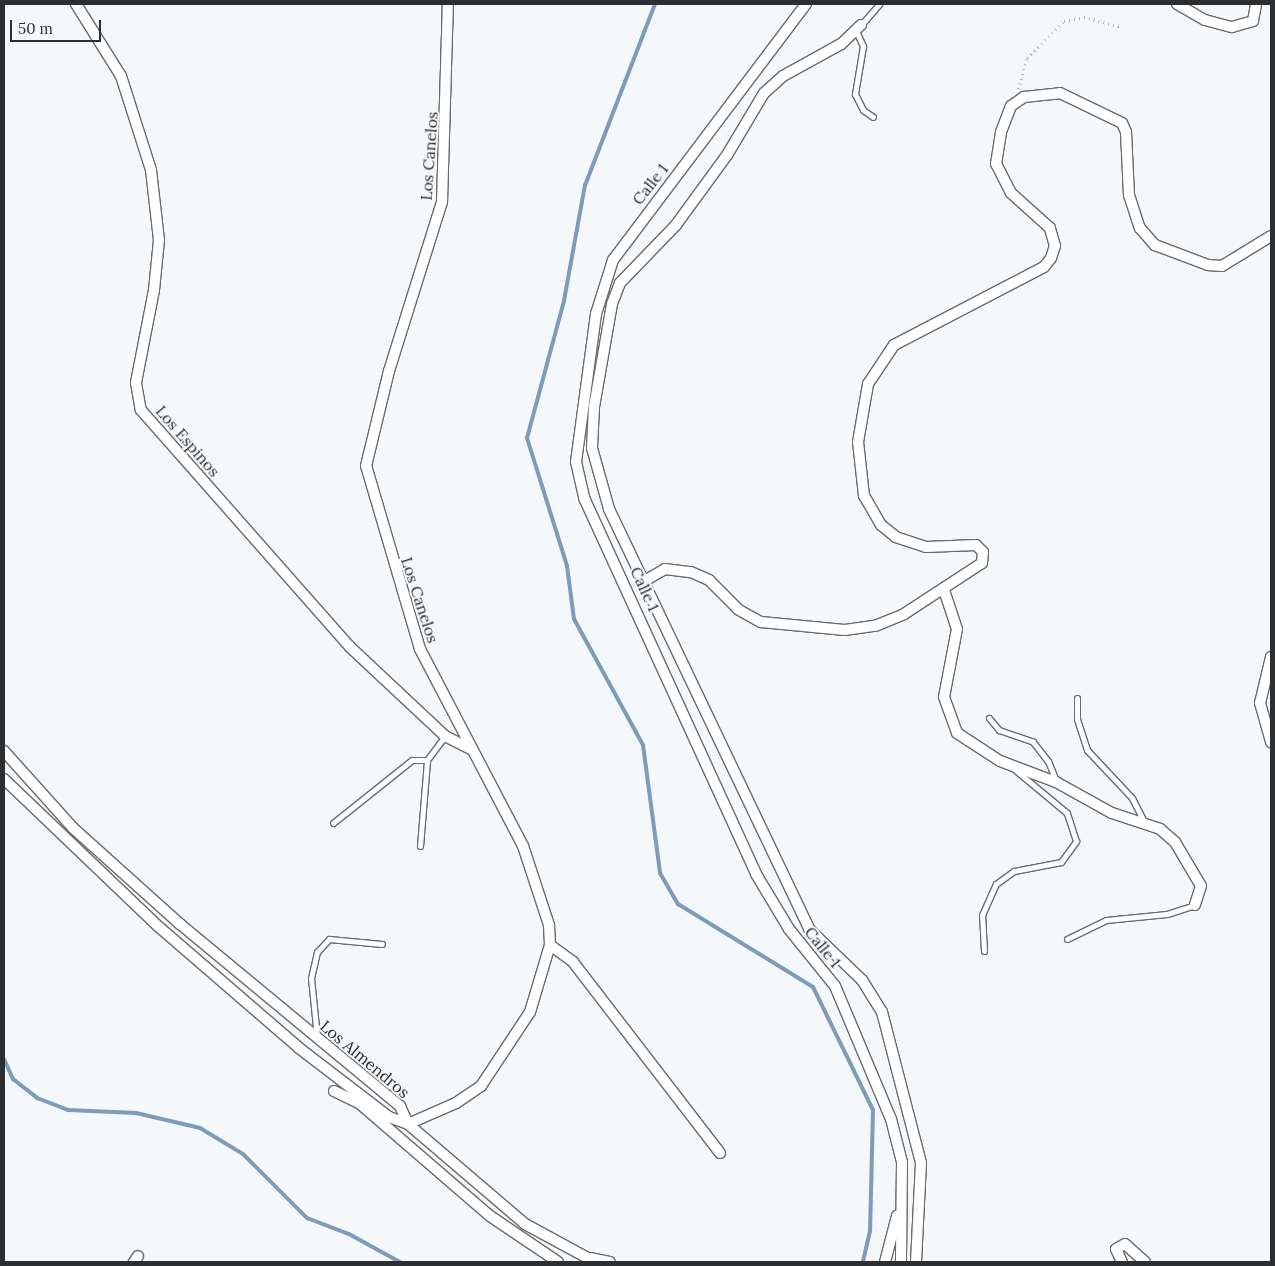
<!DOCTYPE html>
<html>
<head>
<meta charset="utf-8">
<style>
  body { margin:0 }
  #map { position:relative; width:1275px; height:1266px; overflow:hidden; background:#f5f8fb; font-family:Lora,serif }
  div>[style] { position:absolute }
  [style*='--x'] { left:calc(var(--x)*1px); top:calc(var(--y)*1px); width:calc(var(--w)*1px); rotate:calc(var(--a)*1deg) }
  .stream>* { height:4px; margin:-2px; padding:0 2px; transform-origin:2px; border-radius:2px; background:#7e9bb9 }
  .path>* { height:2.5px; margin-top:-1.25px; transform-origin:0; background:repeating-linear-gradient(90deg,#b2b5b7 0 1px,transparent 0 5px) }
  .roads { filter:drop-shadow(1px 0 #696b6e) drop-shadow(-1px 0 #696b6e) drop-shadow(0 1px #696b6e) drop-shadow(0 -1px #696b6e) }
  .service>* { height:5px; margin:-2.5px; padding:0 2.5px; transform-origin:2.5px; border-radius:2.5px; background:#fff }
  .minor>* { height:10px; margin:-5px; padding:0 5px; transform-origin:5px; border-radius:5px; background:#fff }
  span { translate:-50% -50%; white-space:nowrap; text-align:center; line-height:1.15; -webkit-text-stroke:4px #f5f8fb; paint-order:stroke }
  .street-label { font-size:16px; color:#2d2e30 }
  .frame { position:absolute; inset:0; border:5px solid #2d2e30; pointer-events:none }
  .scale { position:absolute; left:10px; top:20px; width:91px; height:22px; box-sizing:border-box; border:2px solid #2d2e30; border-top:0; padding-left:6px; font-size:15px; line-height:18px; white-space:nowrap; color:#2d2e30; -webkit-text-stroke:4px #f5f8fb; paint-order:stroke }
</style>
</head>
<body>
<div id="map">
  <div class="stream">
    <i style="--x:655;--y:4;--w:194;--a:111.1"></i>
    <i style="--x:585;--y:185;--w:118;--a:100.3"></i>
    <i style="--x:564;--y:301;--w:142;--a:105.1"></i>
    <i style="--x:527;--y:438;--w:134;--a:72.6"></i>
    <i style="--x:567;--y:566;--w:53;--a:82.5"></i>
    <i style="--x:574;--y:619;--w:144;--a:61.3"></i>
    <i style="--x:643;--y:745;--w:129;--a:82.4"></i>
    <i style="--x:660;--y:873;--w:36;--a:60"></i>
    <i style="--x:678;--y:904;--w:158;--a:31.6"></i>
    <i style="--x:813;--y:987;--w:137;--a:64"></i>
    <i style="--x:873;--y:1110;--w:121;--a:91.4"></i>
    <i style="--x:870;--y:1231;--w:32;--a:103"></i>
    <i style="--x:4;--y:1059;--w:22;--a:66"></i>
    <i style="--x:13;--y:1079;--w:31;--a:38"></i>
    <i style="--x:37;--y:1098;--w:33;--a:21"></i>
    <i style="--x:68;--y:1110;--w:68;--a:2.5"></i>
    <i style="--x:136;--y:1113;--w:66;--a:13.2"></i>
    <i style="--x:200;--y:1128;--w:50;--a:31.2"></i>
    <i style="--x:243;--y:1154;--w:91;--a:45"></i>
    <i style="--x:307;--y:1218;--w:45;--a:20.9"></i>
    <i style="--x:349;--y:1234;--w:58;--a:28.8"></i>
  </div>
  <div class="path">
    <i style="--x:1018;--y:89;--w:32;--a:-74"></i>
    <i style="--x:1027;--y:58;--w:52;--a:-45"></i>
    <i style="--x:1064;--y:21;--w:20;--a:-11"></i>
    <i style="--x:1084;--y:17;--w:39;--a:15"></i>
  </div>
  <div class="roads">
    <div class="service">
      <i style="--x:861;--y:25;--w:28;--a:-49"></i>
      <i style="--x:856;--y:31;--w:17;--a:65"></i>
      <i style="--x:863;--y:46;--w:49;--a:99.5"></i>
      <i style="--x:855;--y:94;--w:18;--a:63"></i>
      <i style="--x:863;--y:110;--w:12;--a:35"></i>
      <i style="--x:1077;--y:698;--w:21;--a:90"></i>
      <i style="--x:1077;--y:719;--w:33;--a:72"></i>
      <i style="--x:1087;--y:750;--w:66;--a:46.8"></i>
      <i style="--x:1132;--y:798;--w:27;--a:63"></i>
      <i style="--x:989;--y:718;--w:16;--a:50"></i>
      <i style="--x:999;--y:730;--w:36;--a:19"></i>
      <i style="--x:1033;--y:742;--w:24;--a:52"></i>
      <i style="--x:1048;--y:761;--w:22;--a:68"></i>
      <i style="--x:333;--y:823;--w:101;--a:-38.6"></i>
      <i style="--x:412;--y:760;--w:15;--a:0"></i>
      <i style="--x:420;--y:846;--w:86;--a:-85.3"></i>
      <i style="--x:427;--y:760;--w:30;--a:-53"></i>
      <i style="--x:1067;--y:939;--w:43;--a:-26"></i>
      <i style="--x:1106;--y:920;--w:61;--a:-5.6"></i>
      <i style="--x:1167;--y:914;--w:29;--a:-18"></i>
      <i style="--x:984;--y:951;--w:36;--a:-93"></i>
      <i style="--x:982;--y:915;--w:34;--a:-66"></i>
      <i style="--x:996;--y:884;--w:22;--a:-36"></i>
      <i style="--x:1014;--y:871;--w:48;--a:-10.8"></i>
      <i style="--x:1061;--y:862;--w:26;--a:-54"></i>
      <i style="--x:1076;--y:841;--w:29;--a:-108"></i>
      <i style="--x:1067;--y:813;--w:69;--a:-140.3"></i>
      <i style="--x:317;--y:1037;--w:59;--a:-95.8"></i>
      <i style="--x:311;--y:978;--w:27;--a:-77"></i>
      <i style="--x:317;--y:952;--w:18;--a:-47"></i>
      <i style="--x:329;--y:939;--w:53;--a:5.4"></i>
    </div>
    <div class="minor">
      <i style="--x:76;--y:4;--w:85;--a:58"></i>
      <i style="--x:121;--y:76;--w:99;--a:72.3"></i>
      <i style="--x:151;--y:170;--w:70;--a:83.5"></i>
      <i style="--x:159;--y:240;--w:50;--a:95.7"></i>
      <i style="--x:154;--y:290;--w:95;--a:101"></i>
      <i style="--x:136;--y:383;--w:27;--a:80"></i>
      <i style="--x:141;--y:410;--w:316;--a:48.6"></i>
      <i style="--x:350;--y:647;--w:130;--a:43.1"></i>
      <i style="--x:445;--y:736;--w:29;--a:27"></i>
      <i style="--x:806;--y:4;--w:321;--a:127"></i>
      <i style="--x:613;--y:260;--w:57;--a:107.5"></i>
      <i style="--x:596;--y:314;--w:149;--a:97.7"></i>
      <i style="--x:576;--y:462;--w:39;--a:77"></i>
      <i style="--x:585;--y:500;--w:411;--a:65.4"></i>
      <i style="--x:756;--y:874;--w:64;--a:59"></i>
      <i style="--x:789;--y:929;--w:73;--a:51.1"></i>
      <i style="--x:835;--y:986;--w:144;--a:67.2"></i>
      <i style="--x:891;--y:1119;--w:44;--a:75.7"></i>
      <i style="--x:902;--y:1162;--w:100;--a:90.6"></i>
      <i style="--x:1177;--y:4;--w:32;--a:30"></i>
      <i style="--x:1205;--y:20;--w:28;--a:15"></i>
      <i style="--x:1232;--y:27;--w:22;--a:-16"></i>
      <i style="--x:1253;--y:21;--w:17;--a:-80"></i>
      <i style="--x:861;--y:25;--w:28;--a:136"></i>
      <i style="--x:841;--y:44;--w:66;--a:151.1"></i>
      <i style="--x:783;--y:76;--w:25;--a:138"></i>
      <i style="--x:764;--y:93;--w:72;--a:120.8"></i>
      <i style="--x:727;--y:155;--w:87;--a:126.1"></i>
      <i style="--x:676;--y:225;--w:81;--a:134"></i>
      <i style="--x:620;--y:283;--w:22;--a:111"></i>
      <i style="--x:612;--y:304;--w:105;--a:99.9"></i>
      <i style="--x:594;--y:407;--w:41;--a:92.8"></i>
      <i style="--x:592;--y:448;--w:63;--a:74.4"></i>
      <i style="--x:609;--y:509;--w:465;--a:64.5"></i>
      <i style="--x:809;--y:929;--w:74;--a:43.9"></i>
      <i style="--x:862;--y:980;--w:38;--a:58"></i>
      <i style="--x:882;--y:1012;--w:156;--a:75.5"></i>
      <i style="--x:921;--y:1163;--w:99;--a:92.9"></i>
      <i style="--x:646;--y:580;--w:22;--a:-30"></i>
      <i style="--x:665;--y:569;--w:26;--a:7"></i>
      <i style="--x:691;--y:572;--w:20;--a:24"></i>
      <i style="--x:709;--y:580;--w:42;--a:45"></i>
      <i style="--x:739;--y:610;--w:25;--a:29"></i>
      <i style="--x:761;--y:622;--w:84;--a:5.4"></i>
      <i style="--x:845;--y:630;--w:30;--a:-8"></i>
      <i style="--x:875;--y:626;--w:31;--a:-22"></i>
      <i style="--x:904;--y:614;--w:93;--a:-33.2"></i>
      <i style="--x:982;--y:563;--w:11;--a:-85"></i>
      <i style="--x:983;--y:552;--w:10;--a:-135"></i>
      <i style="--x:976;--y:545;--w:50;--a:177.7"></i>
      <i style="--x:926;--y:547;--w:32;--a:-162"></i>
      <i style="--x:896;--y:537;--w:19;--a:-141"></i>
      <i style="--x:881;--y:525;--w:34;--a:-120"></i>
      <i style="--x:864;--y:496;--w:54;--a:-96.3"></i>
      <i style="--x:858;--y:442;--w:59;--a:-80.2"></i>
      <i style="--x:868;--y:384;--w:47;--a:-56.3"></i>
      <i style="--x:894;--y:345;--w:169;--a:-27.5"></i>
      <i style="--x:1044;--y:267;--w:11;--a:-52"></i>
      <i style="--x:1051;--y:258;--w:13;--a:-72"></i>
      <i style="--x:1055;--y:246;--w:19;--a:-106"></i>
      <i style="--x:1050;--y:228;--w:52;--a:-138.1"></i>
      <i style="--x:1011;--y:193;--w:33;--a:-117"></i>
      <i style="--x:996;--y:164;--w:32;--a:-81"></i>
      <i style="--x:1001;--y:132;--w:28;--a:-69"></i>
      <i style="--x:1011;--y:106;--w:16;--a:-35"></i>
      <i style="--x:1024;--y:97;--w:36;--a:-6"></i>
      <i style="--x:1060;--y:93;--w:69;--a:25.8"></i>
      <i style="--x:1122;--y:123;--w:10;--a:66"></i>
      <i style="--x:1126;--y:132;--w:63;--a:87.3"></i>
      <i style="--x:1129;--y:195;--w:35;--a:72"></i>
      <i style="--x:1140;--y:228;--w:23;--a:49"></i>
      <i style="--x:1155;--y:245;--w:57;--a:20.7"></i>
      <i style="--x:1208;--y:265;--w:14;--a:4"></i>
      <i style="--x:1222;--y:266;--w:57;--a:-31.5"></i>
      <i style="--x:944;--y:590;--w:41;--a:71.6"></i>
      <i style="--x:957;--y:629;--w:69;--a:100.8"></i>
      <i style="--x:944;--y:697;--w:38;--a:70"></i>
      <i style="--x:957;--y:733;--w:51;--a:33.1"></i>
      <i style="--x:1000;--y:761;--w:60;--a:20.6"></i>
      <i style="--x:1056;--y:782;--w:64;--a:29"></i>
      <i style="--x:1112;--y:813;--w:51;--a:18.4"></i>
      <i style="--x:1160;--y:829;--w:20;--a:41"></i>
      <i style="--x:1175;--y:842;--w:51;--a:59.4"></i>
      <i style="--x:1201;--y:886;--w:20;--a:108"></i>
      <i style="--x:1271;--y:657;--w:47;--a:103.4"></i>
      <i style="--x:1260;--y:703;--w:41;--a:74.2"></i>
      <i style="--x:4;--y:751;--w:103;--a:48.1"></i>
      <i style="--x:73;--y:828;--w:144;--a:41.9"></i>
      <i style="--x:180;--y:924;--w:286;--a:39.6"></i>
      <i style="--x:400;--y:1106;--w:20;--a:66"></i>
      <i style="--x:4;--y:779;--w:214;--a:43.7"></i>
      <i style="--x:159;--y:927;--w:185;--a:40.8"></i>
      <i style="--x:299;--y:1048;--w:113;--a:37.5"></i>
      <i style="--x:389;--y:1117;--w:20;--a:20"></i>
      <i style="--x:408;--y:1124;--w:154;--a:40.5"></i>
      <i style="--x:525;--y:1224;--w:80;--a:28.5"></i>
      <i style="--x:550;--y:945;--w:29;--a:36"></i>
      <i style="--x:573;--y:962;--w:241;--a:52.4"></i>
      <i style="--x:334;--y:1091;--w:28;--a:26"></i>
      <i style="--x:359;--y:1103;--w:173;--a:40.8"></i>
      <i style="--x:490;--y:1216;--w:82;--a:34.1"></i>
      <i style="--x:408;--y:1124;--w:52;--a:-23.6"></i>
      <i style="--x:456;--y:1103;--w:30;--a:-34"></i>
      <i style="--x:481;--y:1086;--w:89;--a:-56.5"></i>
      <i style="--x:530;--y:1012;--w:70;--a:-73.4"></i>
      <i style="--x:550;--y:945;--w:20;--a:-93"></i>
      <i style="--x:549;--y:925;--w:83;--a:-108.2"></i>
      <i style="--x:523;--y:846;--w:222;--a:-117.6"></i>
      <i style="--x:420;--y:649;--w:191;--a:-106.4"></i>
      <i style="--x:366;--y:466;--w:98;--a:-76.4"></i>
      <i style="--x:389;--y:371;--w:177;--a:-72.6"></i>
      <i style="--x:442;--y:202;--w:198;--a:-88.3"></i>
      <i style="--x:590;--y:1258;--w:20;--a:11"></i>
      <i style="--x:134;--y:1262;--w:7;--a:-56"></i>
      <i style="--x:885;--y:1262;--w:48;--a:-75.4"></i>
      <i style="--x:1122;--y:1262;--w:14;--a:-115"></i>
      <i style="--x:1116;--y:1249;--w:10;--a:-29"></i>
      <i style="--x:1125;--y:1244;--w:27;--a:42"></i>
    </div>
  </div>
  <div class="street-label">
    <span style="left:429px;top:156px;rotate:-86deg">Los Canelos</span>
    <span style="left:650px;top:184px;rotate:-52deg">Calle 1</span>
    <span style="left:188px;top:441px;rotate:49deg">Los Espinos</span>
    <span style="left:645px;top:589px;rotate:65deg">Calle 1</span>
    <span style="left:420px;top:600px;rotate:72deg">Los Canelos</span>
    <span style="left:823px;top:947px;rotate:51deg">Calle 1</span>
    <span style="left:365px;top:1059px;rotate:40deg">Los Almendros</span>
  </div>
  <div class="frame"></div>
  <div class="scale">50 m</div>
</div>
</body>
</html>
